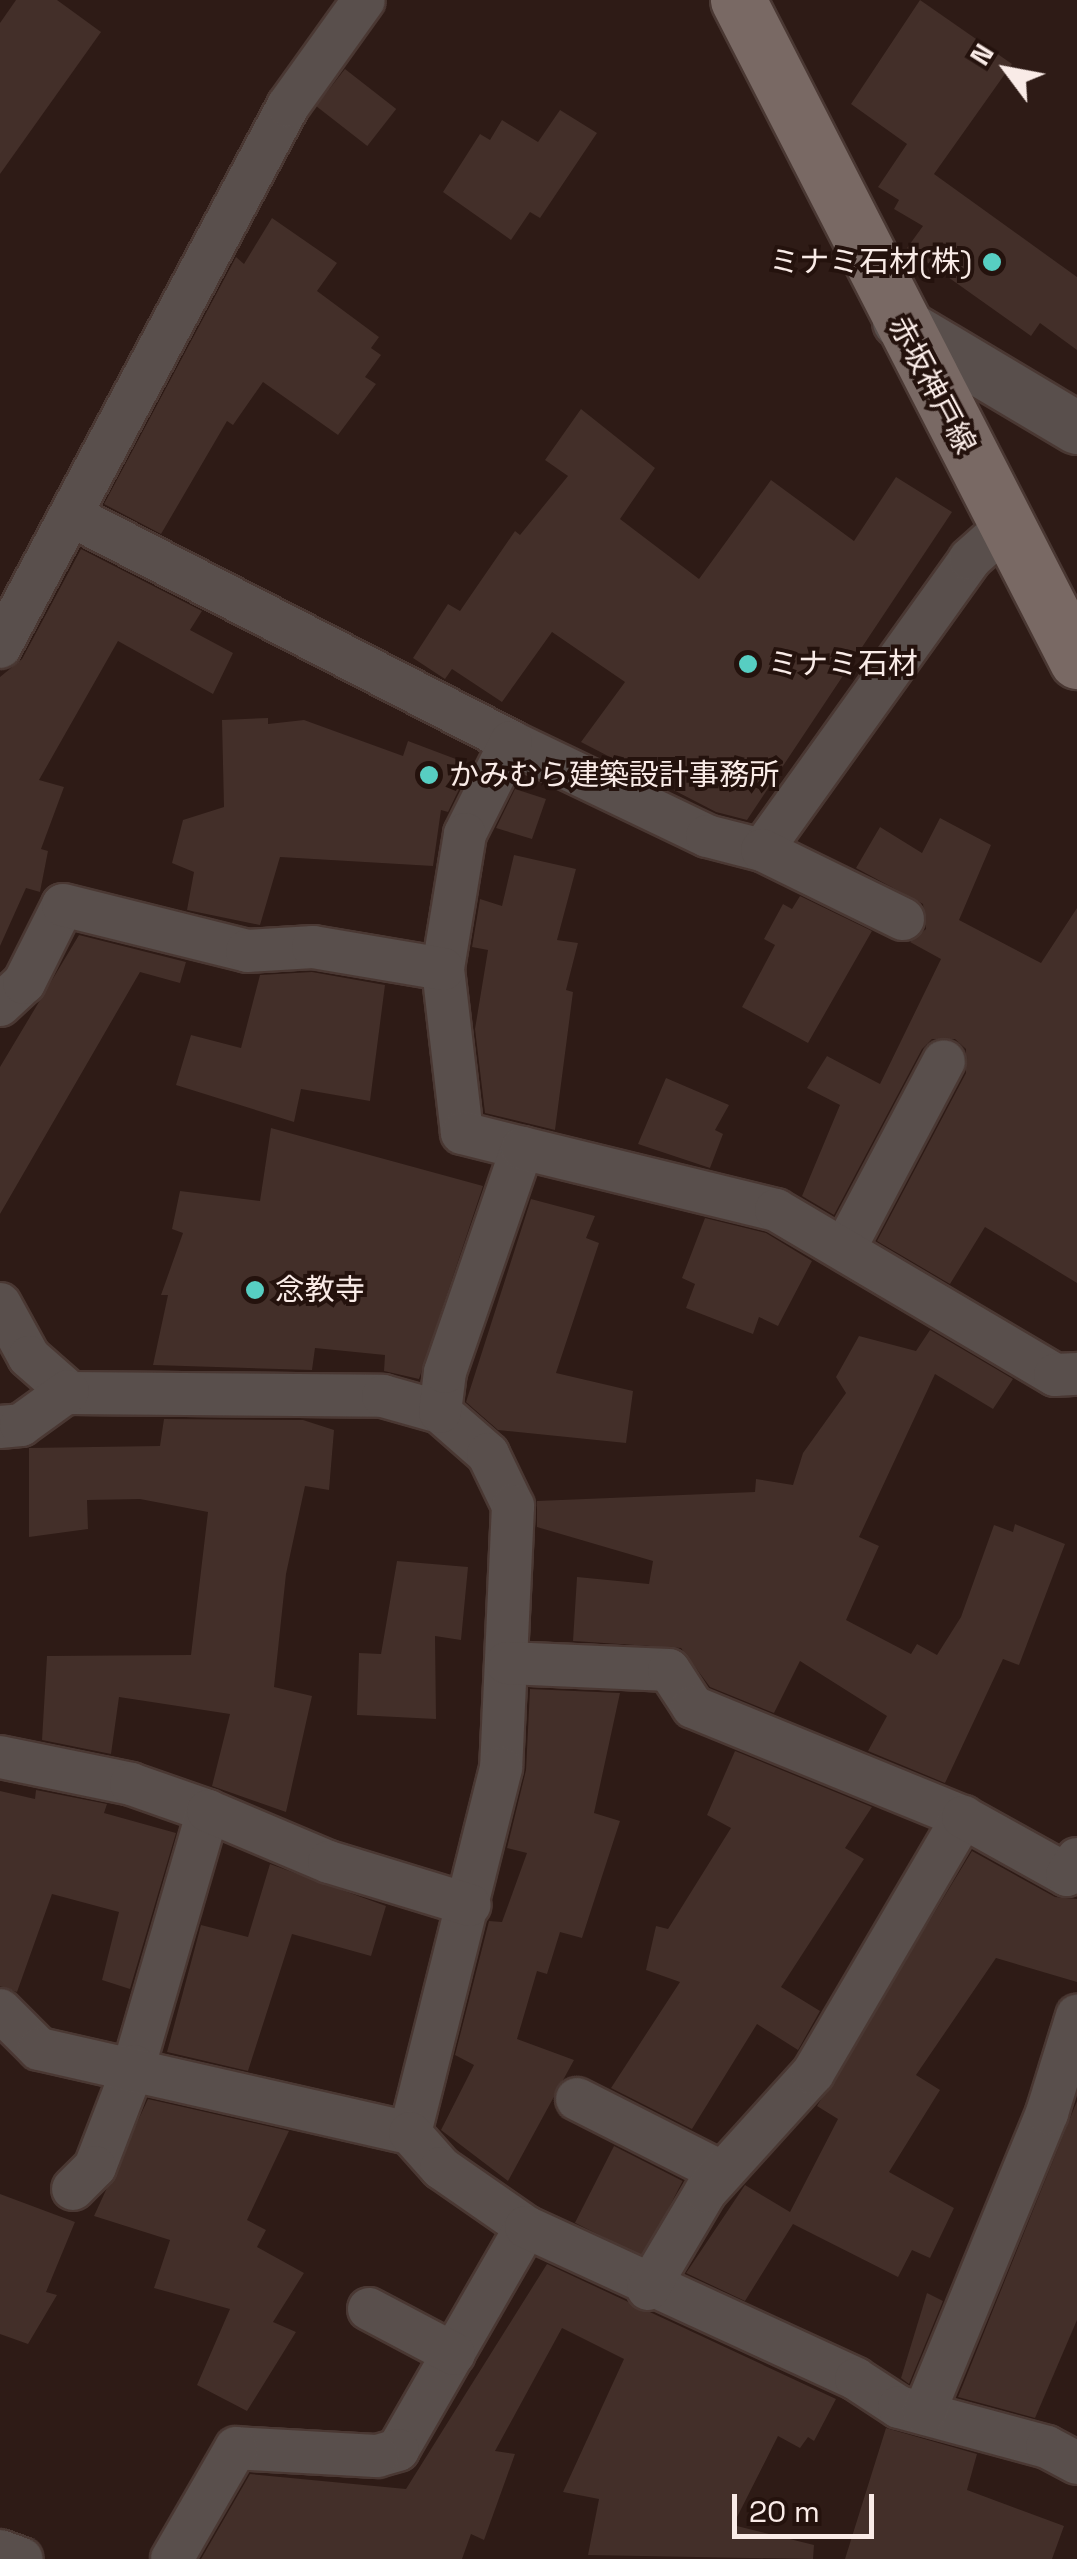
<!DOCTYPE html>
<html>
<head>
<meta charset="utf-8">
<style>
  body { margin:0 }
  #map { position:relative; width:1077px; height:2559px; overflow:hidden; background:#2e1b16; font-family:"Space Grotesk","Noto Sans JP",sans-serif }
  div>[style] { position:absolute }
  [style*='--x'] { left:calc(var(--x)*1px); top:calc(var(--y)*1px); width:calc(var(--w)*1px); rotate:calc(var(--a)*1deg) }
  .building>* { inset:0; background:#432f29; transform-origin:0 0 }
  .roads { filter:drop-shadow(2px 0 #4a3833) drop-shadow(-2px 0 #4a3833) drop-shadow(0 2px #4a3833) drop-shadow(0 -2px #4a3833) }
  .minor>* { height:42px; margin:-21px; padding:0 21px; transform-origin:21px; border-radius:21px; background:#594f4c }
  .tertiary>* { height:52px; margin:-26px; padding:0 26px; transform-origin:26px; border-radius:26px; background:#594f4c }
  .secondary>* { height:55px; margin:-27.5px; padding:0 27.5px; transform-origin:27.5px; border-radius:27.5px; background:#796964 }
  .dots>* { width:28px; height:28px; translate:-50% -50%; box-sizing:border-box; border:5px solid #24120d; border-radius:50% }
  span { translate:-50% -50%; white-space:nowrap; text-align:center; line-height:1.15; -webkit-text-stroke:8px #24120d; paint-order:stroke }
  .poi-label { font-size:30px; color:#f9ebe7 }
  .right { translate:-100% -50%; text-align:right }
  .left { translate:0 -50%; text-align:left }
  .street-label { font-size:30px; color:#f9ebe7 }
  .north { position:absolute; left:957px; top:20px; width:100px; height:100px; -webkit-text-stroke:8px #24120d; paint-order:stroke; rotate:302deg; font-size:28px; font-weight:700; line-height:40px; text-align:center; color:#f9ebe7 }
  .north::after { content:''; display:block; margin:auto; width:35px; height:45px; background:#f9ebe7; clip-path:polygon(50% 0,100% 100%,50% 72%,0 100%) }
  .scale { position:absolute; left:732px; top:2494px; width:142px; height:45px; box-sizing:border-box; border:5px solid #f9ebe7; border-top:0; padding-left:12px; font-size:30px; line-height:35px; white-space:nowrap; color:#f9ebe7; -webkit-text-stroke:8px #24120d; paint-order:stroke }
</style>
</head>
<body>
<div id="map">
  <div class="building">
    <i style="clip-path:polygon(16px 0,57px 0,101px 32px,0 174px,0 23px)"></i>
    <i style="clip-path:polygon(920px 0,1012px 64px,934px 174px,1077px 277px,1077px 350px,1040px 323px,1031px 336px,907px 248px,923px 226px,894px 209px,899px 200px,878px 187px,907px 144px,851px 104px)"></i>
    <i style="left:345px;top:69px;width:65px;height:47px;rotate:38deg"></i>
    <i style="clip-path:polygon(560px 110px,597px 133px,540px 218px,530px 212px,511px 240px,443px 192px,480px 134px,490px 140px,502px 120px,538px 142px)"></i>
    <i style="clip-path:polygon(272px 218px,337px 263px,317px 291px,379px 337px,371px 348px,381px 355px,365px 377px,376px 384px,338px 435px,263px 382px,233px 425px,227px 421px,161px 534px,104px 504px,236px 257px,244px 264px)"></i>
    <i style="clip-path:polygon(581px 409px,655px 468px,620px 519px,699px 579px,771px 480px,854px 541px,896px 477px,952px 512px,747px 820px,716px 812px,581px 742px,625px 682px,552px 632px,502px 702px,452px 669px,445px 679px,413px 658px,448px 604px,460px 611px,515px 531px,520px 535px,568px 476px,545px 460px)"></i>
    <i style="clip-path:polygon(81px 549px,202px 611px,190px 630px,233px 653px,213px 694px,118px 641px,39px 780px,64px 787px,41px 849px,48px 851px,40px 892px,26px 888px,0 946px,0 677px,22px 659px)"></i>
    <i style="clip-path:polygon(268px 718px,268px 724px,304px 720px,403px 756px,408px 741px,461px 761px,455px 769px,467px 773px,448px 812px,441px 810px,433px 866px,280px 857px,260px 925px,187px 910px,194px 872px,172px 863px,183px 820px,224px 807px,222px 720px)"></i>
    <i style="clip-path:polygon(515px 789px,546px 799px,532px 839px,496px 828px)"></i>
    <i style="clip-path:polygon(940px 818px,991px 845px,959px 920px,1041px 963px,1077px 908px,1077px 1283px,985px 1227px,950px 1284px,877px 1241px,966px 1073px,966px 1049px,955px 1039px,932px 1039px,922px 1049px,834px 1215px,802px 1196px,840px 1105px,807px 1088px,827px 1056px,880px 1084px,941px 959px,910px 942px,926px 929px,923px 904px,856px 868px,880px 827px,922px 853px)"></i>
    <i style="clip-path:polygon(514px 855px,576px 869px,557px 940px,578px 943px,566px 990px,573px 992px,555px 1130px,485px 1113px,475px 1029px,488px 950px,472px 947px,480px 899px,502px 906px)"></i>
    <i style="clip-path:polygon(800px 896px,872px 931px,808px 1043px,742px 1007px,775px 945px,764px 939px,783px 904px,792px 909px)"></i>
    <i style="clip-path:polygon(79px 935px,186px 962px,180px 983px,140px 972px,0 1214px,0 1067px)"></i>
    <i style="clip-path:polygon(312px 972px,385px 985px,370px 1101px,301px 1089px,294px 1122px,176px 1085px,191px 1035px,241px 1048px,260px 975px)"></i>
    <i style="clip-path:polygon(666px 1078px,729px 1105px,715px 1130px,723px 1134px,710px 1168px,638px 1144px)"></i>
    <i style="clip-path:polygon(271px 1128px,483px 1186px,419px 1379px,384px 1371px,385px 1355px,315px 1348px,312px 1370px,153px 1365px,168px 1295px,161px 1295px,183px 1233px,172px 1229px,180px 1191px,260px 1201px)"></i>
    <i style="clip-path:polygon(531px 1199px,595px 1216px,586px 1238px,599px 1243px,556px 1373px,633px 1391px,626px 1443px,498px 1430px,466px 1402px)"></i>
    <i style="clip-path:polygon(705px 1218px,766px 1233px,812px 1261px,778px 1326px,759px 1317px,753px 1334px,686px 1308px,695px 1284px,682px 1278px)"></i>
    <i style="clip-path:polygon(930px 1330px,1013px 1379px,993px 1409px,935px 1374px,859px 1537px,879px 1546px,846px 1620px,911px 1654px,917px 1644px,937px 1655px,961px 1617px,994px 1525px,1013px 1532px,1015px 1524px,1065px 1544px,1019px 1665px,1003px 1659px,945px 1783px,868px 1751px,887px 1716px,800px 1661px,774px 1713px,710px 1687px,681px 1648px,573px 1641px,577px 1577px,649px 1584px,653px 1561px,537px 1527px,537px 1501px,755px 1492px,756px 1479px,793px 1485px,803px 1453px,846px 1393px,836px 1377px,859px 1336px,916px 1351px)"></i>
    <i style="clip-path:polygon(164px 1419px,303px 1420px,334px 1430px,329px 1490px,305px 1486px,286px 1574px,274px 1687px,312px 1696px,286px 1812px,212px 1786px,230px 1714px,119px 1697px,111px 1754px,42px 1740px,47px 1656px,191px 1655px,208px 1512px,140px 1499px,87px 1500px,88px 1529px,29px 1537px,29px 1448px,160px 1446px)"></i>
    <i style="clip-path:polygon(397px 1561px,468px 1567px,461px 1640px,435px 1636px,436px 1719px,357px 1715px,359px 1653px,381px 1654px)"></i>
    <i style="clip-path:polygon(530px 1689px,620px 1693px,594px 1813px,620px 1821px,582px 1938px,560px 1932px,547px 1974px,537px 1971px,517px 2039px,574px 2060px,508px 2181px,441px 2130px,474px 2065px,455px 2055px,489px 1921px,502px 1922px,527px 1853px,507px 1848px,526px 1770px)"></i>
    <i style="clip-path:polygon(735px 1751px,872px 1807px,845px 1848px,864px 1859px,781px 1987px,820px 2011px,798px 2050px,757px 2024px,692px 2129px,611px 2088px,680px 1982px,646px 1970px,656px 1926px,668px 1929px,731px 1828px,707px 1815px)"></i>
    <i style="clip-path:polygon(36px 1790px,107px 1804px,104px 1813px,176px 1833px,130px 1989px,102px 1980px,119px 1912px,52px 1894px,17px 1992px,0 1986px,0 1791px,35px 1799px)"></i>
    <i style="clip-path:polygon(972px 1851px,1055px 1897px,1077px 1899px,1077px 1982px,996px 1958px,916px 2075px,940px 2090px,889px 2172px,954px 2208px,930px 2258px,912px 2250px,898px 2277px,793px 2224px,745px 2301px,686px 2273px,745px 2185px,790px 2212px,838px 2119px,817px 2106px)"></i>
    <i style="clip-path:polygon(270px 1864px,386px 1906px,371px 1956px,292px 1934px,248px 2071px,167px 2052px,201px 1925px,248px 1937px)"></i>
    <i style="clip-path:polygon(148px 2099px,289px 2131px,247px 2220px,266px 2230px,257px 2247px,304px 2273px,273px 2322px,296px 2332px,247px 2411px,197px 2385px,230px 2309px,154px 2288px,170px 2240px,94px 2216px)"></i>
    <i style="clip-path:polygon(1077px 2101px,1077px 2320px,1035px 2418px,958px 2397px)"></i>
    <i style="left:614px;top:2146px;width:77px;height:86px;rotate:27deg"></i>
    <i style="clip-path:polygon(0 2194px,75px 2222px,46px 2292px,57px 2295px,28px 2344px,0 2334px)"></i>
    <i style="clip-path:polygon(547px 2264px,836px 2399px,814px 2441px,808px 2437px,800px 2448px,778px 2436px,733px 2525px,814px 2545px,813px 2559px,588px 2555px,599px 2499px,563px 2492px,624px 2359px,562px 2328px,495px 2451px,515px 2454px,484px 2540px,471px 2534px,462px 2559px,201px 2559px,250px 2474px,406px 2489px)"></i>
    <i style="clip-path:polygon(927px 2293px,943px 2301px,909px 2384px,901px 2378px)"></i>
    <i style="clip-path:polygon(886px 2428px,977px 2454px,967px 2490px,1064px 2526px,1052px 2559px,845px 2559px)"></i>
  </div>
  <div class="roads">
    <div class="minor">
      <i style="--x:74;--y:517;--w:492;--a:27.2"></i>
      <i style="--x:511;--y:742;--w:217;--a:25.6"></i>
      <i style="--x:707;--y:836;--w:57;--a:14.3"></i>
      <i style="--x:762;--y:850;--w:358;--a:-54.4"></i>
      <i style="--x:970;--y:559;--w:50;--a:-41.7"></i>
      <i style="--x:0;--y:647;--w:613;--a:-61.97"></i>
      <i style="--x:288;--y:106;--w:130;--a:-54.4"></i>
      <i style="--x:511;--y:742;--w:103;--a:116.6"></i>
      <i style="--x:465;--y:834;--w:137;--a:99.3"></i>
      <i style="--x:443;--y:969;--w:165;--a:83.4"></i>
      <i style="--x:462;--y:1133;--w:62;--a:14"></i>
      <i style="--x:762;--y:850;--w:157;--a:26.1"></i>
      <i style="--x:0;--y:1005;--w:33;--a:-43"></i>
      <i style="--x:24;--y:983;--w:87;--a:-63.4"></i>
      <i style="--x:63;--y:905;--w:190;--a:14"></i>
      <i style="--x:247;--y:951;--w:66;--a:-3.5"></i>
      <i style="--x:313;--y:947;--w:132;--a:9.6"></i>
      <i style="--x:846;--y:1246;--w:209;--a:-62.1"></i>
      <i style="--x:0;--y:1304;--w:60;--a:61.3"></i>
      <i style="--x:29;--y:1357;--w:55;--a:41.3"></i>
      <i style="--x:70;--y:1393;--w:313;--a:0.5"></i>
      <i style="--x:383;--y:1396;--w:59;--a:15.7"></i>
      <i style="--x:440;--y:1412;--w:64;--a:41.2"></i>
      <i style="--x:488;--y:1454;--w:58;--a:64.3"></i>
      <i style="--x:513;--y:1506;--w:262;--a:92.6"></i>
      <i style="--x:501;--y:1768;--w:376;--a:104"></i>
      <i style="--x:440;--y:1412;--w:40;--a:-82.9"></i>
      <i style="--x:445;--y:1372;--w:237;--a:-71"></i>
      <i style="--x:522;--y:1148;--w:261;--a:13.7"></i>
      <i style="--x:776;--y:1210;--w:324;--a:30.6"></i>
      <i style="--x:1055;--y:1375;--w:22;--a:-3"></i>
      <i style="--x:0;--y:1427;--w:21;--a:-5"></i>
      <i style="--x:21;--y:1425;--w:58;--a:-35.9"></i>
      <i style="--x:507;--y:1663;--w:162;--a:2.5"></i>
      <i style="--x:669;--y:1670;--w:44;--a:57"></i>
      <i style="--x:693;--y:1707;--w:292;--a:22.2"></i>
      <i style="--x:0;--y:1757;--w:134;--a:11.6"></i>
      <i style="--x:131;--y:1784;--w:82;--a:19.3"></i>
      <i style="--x:208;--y:1811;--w:266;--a:106.2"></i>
      <i style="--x:134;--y:2066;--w:108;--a:111.1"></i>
      <i style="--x:95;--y:2167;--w:31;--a:135"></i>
      <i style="--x:208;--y:1811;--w:131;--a:22.9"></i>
      <i style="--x:329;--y:1862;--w:147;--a:17"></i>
      <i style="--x:0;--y:2010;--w:55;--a:45"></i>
      <i style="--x:39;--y:2049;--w:380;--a:12.8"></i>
      <i style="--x:410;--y:2133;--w:47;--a:48.5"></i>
      <i style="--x:441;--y:2168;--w:103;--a:34.8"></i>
      <i style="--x:526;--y:2227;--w:257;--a:119.9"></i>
      <i style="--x:398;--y:2450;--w:22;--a:164"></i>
      <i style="--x:377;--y:2456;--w:141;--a:-176.8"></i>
      <i style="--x:236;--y:2448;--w:128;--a:120"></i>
      <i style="--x:577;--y:2099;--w:161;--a:26.9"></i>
      <i style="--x:526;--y:2227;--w:363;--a:24.7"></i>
      <i style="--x:856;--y:2379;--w:51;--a:33.1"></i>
      <i style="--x:899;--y:2407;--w:153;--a:15.1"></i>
      <i style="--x:1047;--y:2447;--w:34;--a:28"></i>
      <i style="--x:648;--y:2289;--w:114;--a:-59.4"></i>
      <i style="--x:706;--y:2191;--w:159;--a:-47.8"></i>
      <i style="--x:813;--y:2073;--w:297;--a:-59.6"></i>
      <i style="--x:963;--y:1817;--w:119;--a:29.1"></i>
      <i style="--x:1067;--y:1875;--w:19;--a:-58"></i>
      <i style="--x:369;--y:2309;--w:96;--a:27.9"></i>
      <i style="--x:924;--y:2413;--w:324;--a:-67.7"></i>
      <i style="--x:1047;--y:2113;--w:102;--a:-72.8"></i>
      <i style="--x:0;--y:2551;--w:23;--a:20"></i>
    </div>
    <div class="tertiary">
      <i style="--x:899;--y:322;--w:207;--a:30.8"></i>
    </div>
    <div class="secondary">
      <i style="--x:738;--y:0;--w:743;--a:62.85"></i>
    </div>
  </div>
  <div class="dots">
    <i style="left:992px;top:262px;background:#57cec2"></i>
    <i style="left:748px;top:664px;background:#57cec2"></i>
    <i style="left:429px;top:775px;background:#57cec2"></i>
    <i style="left:255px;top:1290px;background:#57cec2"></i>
  </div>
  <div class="poi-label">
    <span class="right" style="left:972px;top:262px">ミナミ石材(株)</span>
    <span class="left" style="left:768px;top:664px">ミナミ石材</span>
    <span class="left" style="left:449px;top:775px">かみむら建築設計事務所</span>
    <span class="left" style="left:275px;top:1290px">念教寺</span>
  </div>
  <div class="street-label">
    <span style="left:932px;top:385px;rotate:62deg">赤坂神戸線</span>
  </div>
  <div class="north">N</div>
  <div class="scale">20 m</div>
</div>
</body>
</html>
